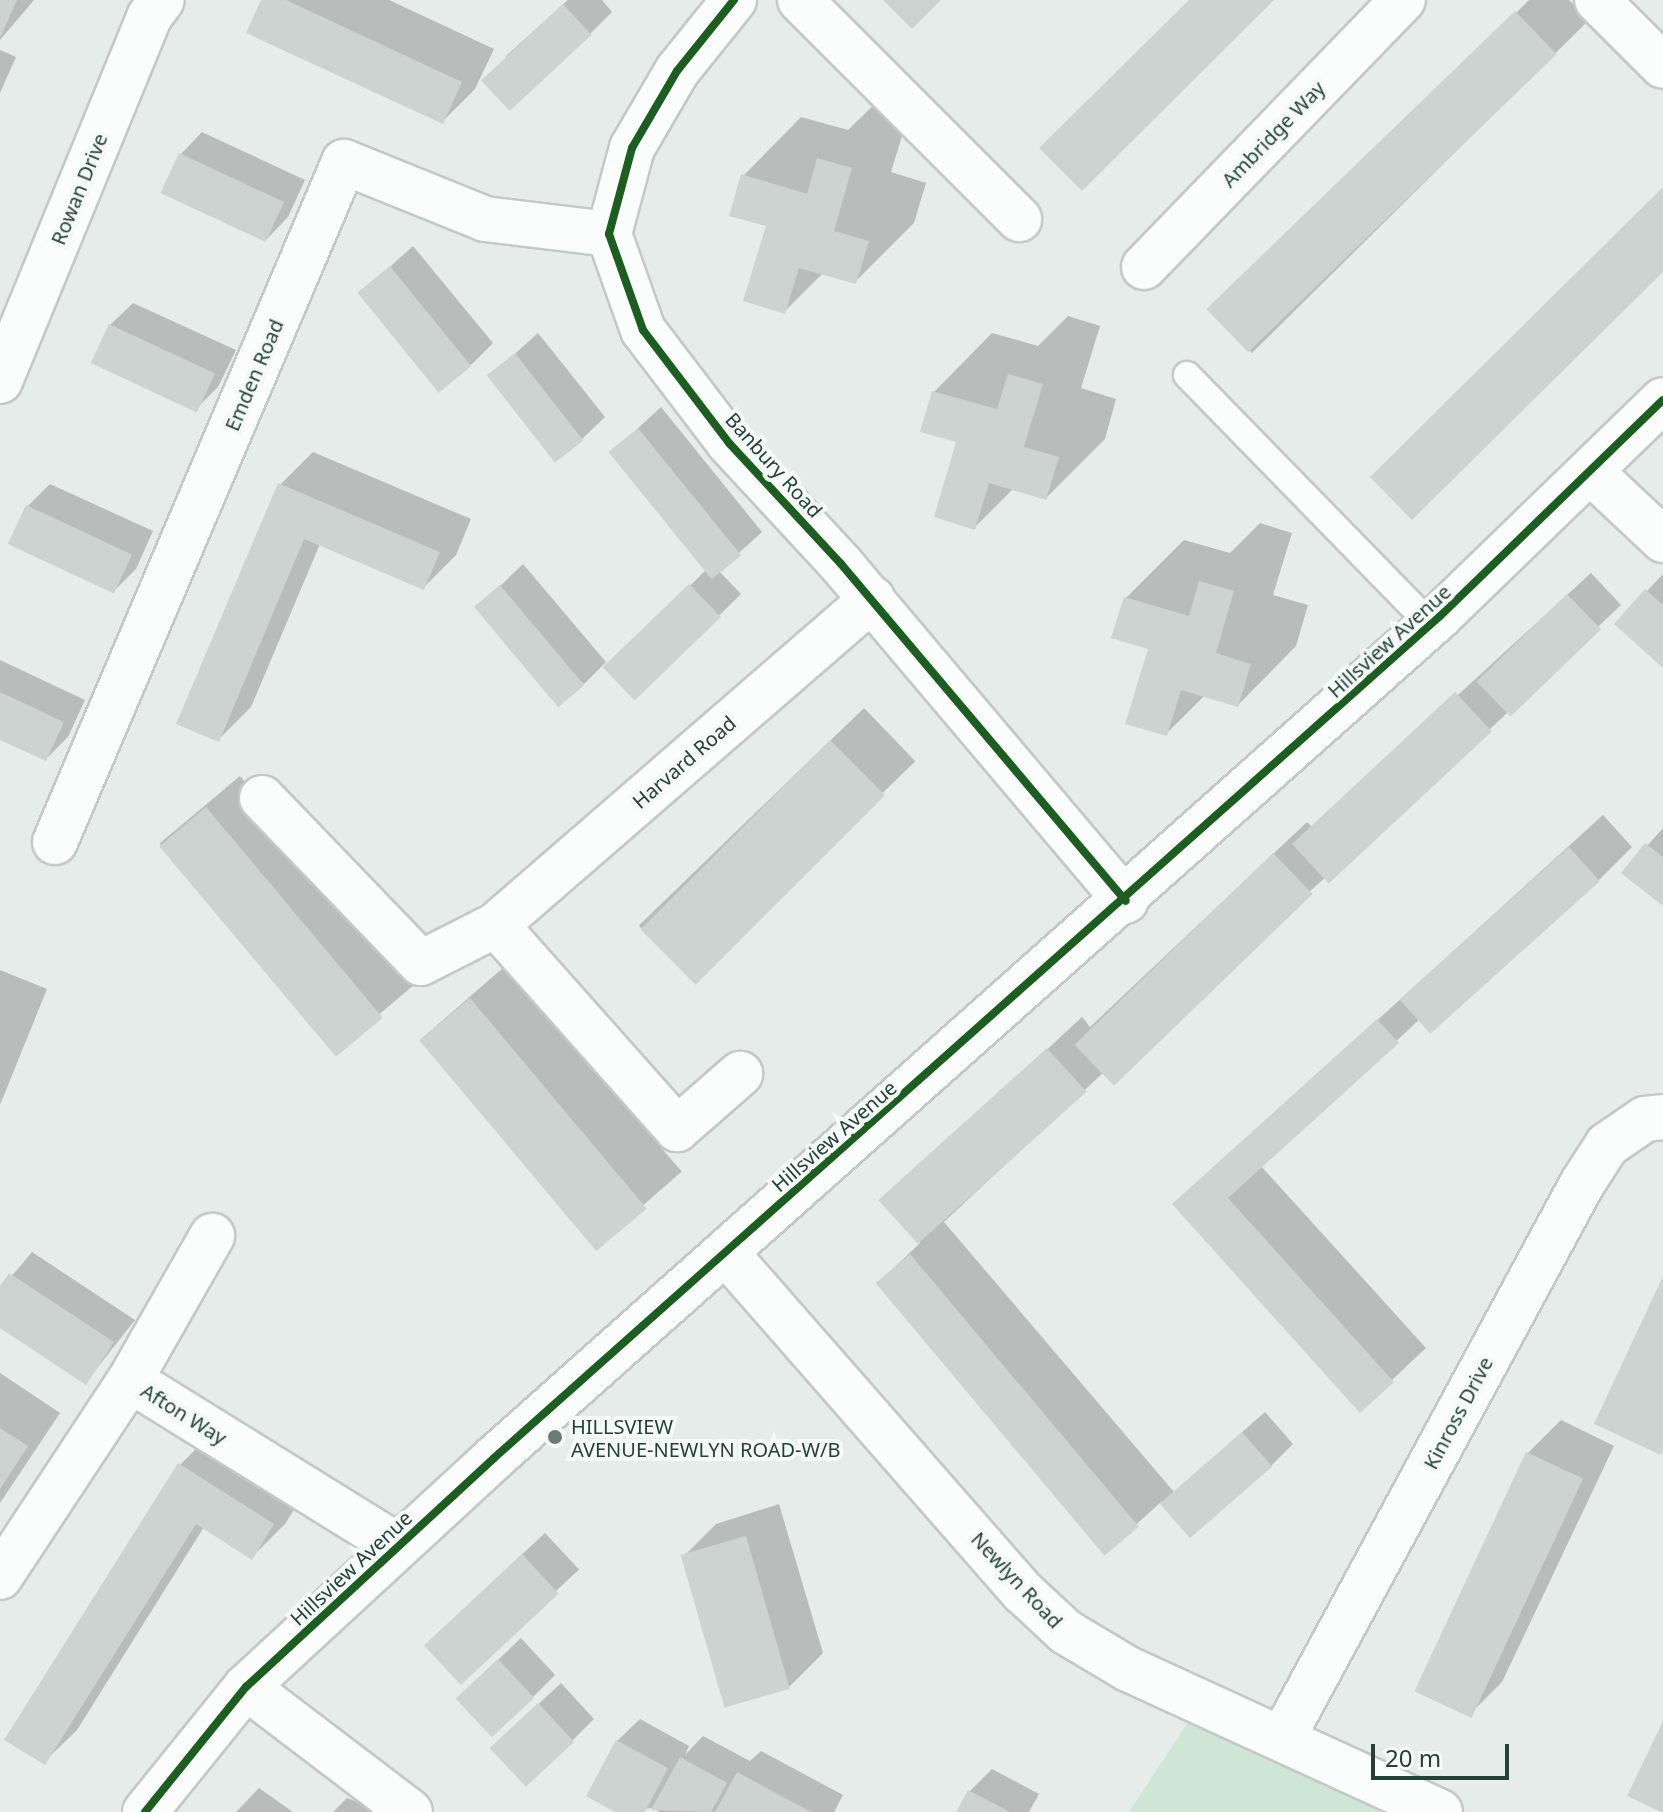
<!DOCTYPE html>
<html>
<head>
<meta charset="utf-8">
<style>
  body { margin:0 }
  #map { position:relative; width:1663px; height:1812px; overflow:hidden; background:#e6ece9; font-family:"Noto Sans",sans-serif }
  div>[style] { position:absolute }
  [style*='--x'] { left:calc(var(--x)*1px); top:calc(var(--y)*1px); width:calc(var(--w)*1px); rotate:calc(var(--a)*1deg) }
  .green>* { inset:0; background:#cfe5d5 }
  .shadow>* { inset:0; background:#0003; transform-origin:0 0 }
  .building>* { inset:0; background:#cdd3d0; transform-origin:0 0 }
  .roads { filter:drop-shadow(2px 0 #c3c9c6) drop-shadow(-2px 0 #c3c9c6) drop-shadow(0 2px #c3c9c6) drop-shadow(0 -2px #c3c9c6) }
  .lane>* { height:26px; margin:-13px; padding:0 13px; transform-origin:13px; border-radius:13px; background:#fbfcfc }
  .street>* { height:44px; margin:-22px; padding:0 22px; transform-origin:22px; border-radius:22px; background:#fbfcfc }
  .secondary>* { height:44px; margin:-22px; padding:0 22px; transform-origin:22px; border-radius:22px; background:#fbfcfc }
  .cycleway>* { height:8px; margin:-4px; padding:0 4px; transform-origin:4px; border-radius:4px; background:#1b5e20 }
  .dots>* { width:22px; height:22px; translate:-50% -50%; box-sizing:border-box; border:4px solid #f5faf8; border-radius:50% }
  span { translate:-50% -50%; white-space:nowrap; text-align:center; line-height:1.15; -webkit-text-stroke:8px #f5faf8; paint-order:stroke }
  .street-label { font-size:20px; color:#234137 }
  .poi-label { font-size:20px; color:#234137 }
  .left { translate:0 -50%; text-align:left }
  .scale { position:absolute; left:1371px; top:1744px; width:138px; height:36px; box-sizing:border-box; border:4px solid #234137; border-top:0; padding-left:10px; font-size:24px; line-height:28px; white-space:nowrap; color:#234137; -webkit-text-stroke:6px #f5faf8; paint-order:stroke }
</style>
</head>
<body>
<div id="map">
  <div class="green">
    <i style="clip-path:polygon(1191px 1718px,1409px 1812px,1129px 1812px)"></i>
  </div>
  <div class="shadow">
    <i style="clip-path:polygon(0 0,34px 0,0 40px)"></i>
    <i style="clip-path:polygon(263px 0,389px 0,494px 49px,475px 89px,442px 122px)"></i>
    <i style="clip-path:polygon(568px 0,602px 0,612px 12px,590px 34px,505px 57px)"></i>
    <i style="clip-path:polygon(1529px 0,1569px 0,1589px 20px,1252px 353px,1213px 313px)"></i>
    <i style="clip-path:polygon(0 50px,16px 57px,0 93px)"></i>
    <i style="clip-path:polygon(878px 101px,910px 110px,891px 172px,926px 183px,914px 223px,855px 282px,823px 273px,785px 311px,768px 225px,743px 176px,801px 117px,848px 130px)"></i>
    <i style="clip-path:polygon(202px 132px,305px 180px,288px 217px,266px 240px,180px 155px)"></i>
    <i style="clip-path:polygon(413px 246px,493px 343px,471px 365px,361px 293px)"></i>
    <i style="clip-path:polygon(133px 303px,236px 350px,218px 387px,196px 409px,110px 325px)"></i>
    <i style="clip-path:polygon(1068px 316px,1100px 326px,1081px 388px,1116px 399px,1105px 439px,1046px 498px,1014px 488px,975px 527px,958px 441px,934px 392px,992px 333px,1038px 346px)"></i>
    <i style="clip-path:polygon(538px 333px,605px 417px,582px 439px,490px 376px)"></i>
    <i style="clip-path:polygon(661px 407px,762px 532px,719px 571px,741px 594px,636px 698px,607px 668px,707px 569px,611px 453px)"></i>
    <i style="clip-path:polygon(313px 452px,471px 519px,456px 555px,423px 588px,320px 544px,251px 707px,218px 740px,280px 485px)"></i>
    <i style="clip-path:polygon(50px 484px,153px 531px,136px 569px,114px 591px,28px 506px)"></i>
    <i style="clip-path:polygon(1260px 523px,1292px 533px,1273px 595px,1308px 605px,1296px 646px,1238px 705px,1205px 695px,1166px 734px,1150px 648px,1125px 599px,1184px 540px,1230px 553px)"></i>
    <i style="clip-path:polygon(523px 564px,606px 662px,584px 684px,477px 608px)"></i>
    <i style="clip-path:polygon(1591px 573px,1621px 605px,1330px 881px,1326px 877px,1104px 1072px,944px 1222px,1174px 1492px,1265px 1412px,1293px 1444px,1271px 1466px,1161px 1502px,1107px 1551px,878px 1283px,920px 1243px,917px 1170px,1082px 1017px,1090px 1027px,1307px 822px,1313px 828px)"></i>
    <i style="clip-path:polygon(1663px 574px,1663px 665px,1647px 591px)"></i>
    <i style="clip-path:polygon(0 660px,85px 700px,68px 737px,46px 759px,0 738px)"></i>
    <i style="left:864px;top:708px;width:74px;height:313px;rotate:46deg"></i>
    <i style="left:240px;top:776px;width:272px;height:105px;rotate:50deg"></i>
    <i style="clip-path:polygon(1603px 815px,1632px 847px,1599px 880px,1420px 1019px,1261px 1166px,1426px 1348px,1360px 1410px,1174px 1205px)"></i>
    <i style="clip-path:polygon(1663px 828px,1663px 904px,1623px 873px)"></i>
    <i style="left:504px;top:967px;width:271px;height:110px;rotate:49deg"></i>
    <i style="clip-path:polygon(0 970px,47px 989px,0 1105px)"></i>
    <i style="clip-path:polygon(32px 1252px,135px 1320px,86px 1382px,0 1325px,0 1290px)"></i>
    <i style="clip-path:polygon(0 1373px,60px 1413px,0 1503px)"></i>
    <i style="clip-path:polygon(1561px 1420px,1614px 1446px,1502px 1682px,1469px 1715px,1528px 1453px)"></i>
    <i style="clip-path:polygon(213px 1432px,306px 1490px,285px 1524px,252px 1557px,204px 1527px,77px 1730px,44px 1762px,180px 1465px)"></i>
    <i style="clip-path:polygon(779px 1504px,823px 1653px,790px 1686px,728px 1705px,683px 1557px,716px 1524px)"></i>
    <i style="left:545px;top:1533px;width:50px;height:163px;rotate:47deg"></i>
    <i style="clip-path:polygon(521px 1638px,555px 1675px,533px 1697px,480px 1677px)"></i>
    <i style="clip-path:polygon(561px 1683px,594px 1719px,572px 1741px,515px 1726px)"></i>
    <i style="clip-path:polygon(640px 1719px,689px 1746px,685px 1755px,703px 1736px,750px 1761px,761px 1751px,843px 1795px,834px 1812px,660px 1812px,652px 1808px,619px 1812px,617px 1741px)"></i>
    <i style="clip-path:polygon(992px 1769px,1039px 1794px,1029px 1812px,959px 1812px,970px 1791px)"></i>
    <i style="clip-path:polygon(259px 1788px,293px 1812px,236px 1812px)"></i>
    <i style="clip-path:polygon(347px 1798px,383px 1812px,333px 1812px)"></i>
  </div>
  <div class="building">
    <i style="clip-path:polygon(0 0,17px 0,0 38px)"></i>
    <i style="clip-path:polygon(261px 0,286px 0,462px 82px,443px 124px,246px 33px)"></i>
    <i style="clip-path:polygon(883px 0,941px 0,912px 29px)"></i>
    <i style="clip-path:polygon(1189px 0,1274px 0,1082px 191px,1039px 148px)"></i>
    <i style="left:563px;top:4px;width:42px;height:112px;rotate:47deg"></i>
    <i style="left:1515px;top:11px;width:60px;height:429px;rotate:46deg"></i>
    <i style="left:179px;top:153px;width:116px;height:44px;rotate:25deg"></i>
    <i style="clip-path:polygon(817px 158px,852px 168px,834px 231px,869px 241px,856px 284px,799px 268px,785px 314px,743px 301px,766px 226px,729px 216px,741px 174px,807px 194px)"></i>
    <i style="clip-path:polygon(1663px 187px,1663px 272px,1412px 520px,1370px 477px)"></i>
    <i style="left:390px;top:266px;width:129px;height:42px;rotate:51deg"></i>
    <i style="left:109px;top:324px;width:117px;height:43px;rotate:25deg"></i>
    <i style="left:515px;top:353px;width:111px;height:36px;rotate:52deg"></i>
    <i style="clip-path:polygon(1008px 374px,1043px 384px,1024px 447px,1059px 457px,1046px 500px,989px 483px,975px 530px,934px 517px,956px 442px,920px 432px,932px 391px,997px 409px)"></i>
    <i style="left:638px;top:428px;width:164px;height:38px;rotate:51deg"></i>
    <i style="clip-path:polygon(278px 483px,440px 552px,424px 590px,304px 539px,219px 742px,176px 724px)"></i>
    <i style="left:26px;top:505px;width:117px;height:43px;rotate:25deg"></i>
    <i style="clip-path:polygon(1199px 581px,1234px 591px,1216px 653px,1251px 664px,1238px 707px,1181px 690px,1167px 736px,1125px 724px,1148px 649px,1111px 638px,1124px 597px,1189px 616px)"></i>
    <i style="left:689px;top:584px;width:46px;height:120px;rotate:46deg"></i>
    <i style="left:500px;top:585px;width:131px;height:34px;rotate:50deg"></i>
    <i style="clip-path:polygon(1645px 589px,1663px 605px,1663px 668px,1614px 624px)"></i>
    <i style="left:1567px;top:594px;width:49px;height:126px;rotate:46deg"></i>
    <i style="clip-path:polygon(0 692px,64px 722px,46px 761px,0 740px)"></i>
    <i style="left:1455px;top:692px;width:54px;height:223px;rotate:47deg"></i>
    <i style="left:830px;top:740px;width:78px;height:268px;rotate:45deg"></i>
    <i style="left:206px;top:807px;width:275px;height:61px;rotate:50deg"></i>
    <i style="clip-path:polygon(1645px 843px,1663px 857px,1663px 906px,1621px 873px)"></i>
    <i style="left:1569px;top:847px;width:46px;height:228px;rotate:48deg"></i>
    <i style="left:1273px;top:853px;width:57px;height:276px;rotate:46deg"></i>
    <i style="left:470px;top:998px;width:275px;height:66px;rotate:50deg"></i>
    <i style="clip-path:polygon(1377px 1019px,1399px 1043px,1228px 1198px,1394px 1382px,1360px 1413px,1172px 1204px)"></i>
    <i style="left:1047px;top:1048px;width:59px;height:227px;rotate:48deg"></i>
    <i style="left:910px;top:1254px;width:356px;height:45px;rotate:50deg"></i>
    <i style="clip-path:polygon(9px 1273px,114px 1342px,86px 1385px,0 1328px,0 1286px)"></i>
    <i style="clip-path:polygon(1663px 1276px,1663px 1450px,1661px 1455px,1594px 1424px)"></i>
    <i style="clip-path:polygon(0 1428px,28px 1446px,0 1489px)"></i>
    <i style="left:1242px;top:1432px;width:46px;height:109px;rotate:49deg"></i>
    <i style="left:1526px;top:1452px;width:63px;height:264px;rotate:25deg"></i>
    <i style="clip-path:polygon(178px 1463px,274px 1524px,252px 1560px,196px 1524px,45px 1765px,4px 1740px)"></i>
    <i style="left:746px;top:1536px;width:159px;height:68px;rotate:74deg"></i>
    <i style="left:522px;top:1554px;width:54px;height:134px;rotate:47deg"></i>
    <i style="left:498px;top:1659px;width:53px;height:58px;rotate:47deg"></i>
    <i style="left:538px;top:1703px;width:53px;height:66px;rotate:47deg"></i>
    <i style="clip-path:polygon(1663px 1721px,1663px 1812px,1661px 1812px,1627px 1796px)"></i>
    <i style="clip-path:polygon(616px 1740px,668px 1768px,645px 1812px,615px 1812px,586px 1796px)"></i>
    <i style="clip-path:polygon(680px 1757px,727px 1783px,711px 1812px,651px 1810px)"></i>
    <i style="clip-path:polygon(737px 1772px,811px 1812px,715px 1812px)"></i>
    <i style="clip-path:polygon(968px 1790px,1010px 1812px,956px 1812px)"></i>
  </div>
  <div class="roads">
    <div class="lane">
      <i style="--x:1187;--y:375;--w:349;--a:45.7"></i>
    </div>
    <div class="street">
      <i style="--x:734;--y:0;--w:91;--a:128.8"></i>
      <i style="--x:677;--y:71;--w:89;--a:120.3"></i>
      <i style="--x:632;--y:148;--w:89;--a:105"></i>
      <i style="--x:609;--y:234;--w:102;--a:70.5"></i>
      <i style="--x:643;--y:330;--w:142;--a:52.7"></i>
      <i style="--x:729;--y:443;--w:165;--a:47.2"></i>
      <i style="--x:841;--y:564;--w:441;--a:49.8"></i>
      <i style="--x:800;--y:0;--w:310;--a:45"></i>
      <i style="--x:1597;--y:0;--w:93;--a:45"></i>
      <i style="--x:1144;--y:267;--w:372;--a:-45.9"></i>
      <i style="--x:0;--y:381;--w:393;--a:-67.7"></i>
      <i style="--x:149;--y:17;--w:21;--a:-53"></i>
      <i style="--x:1592;--y:473;--w:98;--a:43.3"></i>
      <i style="--x:262;--y:798;--w:229;--a:46.1"></i>
      <i style="--x:421;--y:963;--w:84;--a:-26.9"></i>
      <i style="--x:496;--y:925;--w:273;--a:48.4"></i>
      <i style="--x:677;--y:1129;--w:84;--a:-41.1"></i>
      <i style="--x:55;--y:842;--w:739;--a:-66.97"></i>
      <i style="--x:344;--y:162;--w:152;--a:22"></i>
      <i style="--x:485;--y:219;--w:125;--a:6.9"></i>
      <i style="--x:496;--y:925;--w:498;--a:-40.9"></i>
      <i style="--x:726;--y:1253;--w:452;--a:48.8"></i>
      <i style="--x:1024;--y:1593;--w:57;--a:42.9"></i>
      <i style="--x:1066;--y:1632;--w:72;--a:30.8"></i>
      <i style="--x:1128;--y:1669;--w:343;--a:24.6"></i>
      <i style="--x:130;--y:1380;--w:166;--a:-60.3"></i>
      <i style="--x:0;--y:1577;--w:236;--a:-56.6"></i>
      <i style="--x:130;--y:1380;--w:315;--a:31.8"></i>
      <i style="--x:246;--y:1687;--w:206;--a:37.3"></i>
      <i style="--x:1282;--y:1739;--w:631;--a:-61.61"></i>
      <i style="--x:1582;--y:1184;--w:46;--a:-57.3"></i>
      <i style="--x:1607;--y:1145;--w:46;--a:-34.4"></i>
      <i style="--x:1645;--y:1119;--w:18;--a:-6"></i>
    </div>
    <div class="secondary">
      <i style="--x:145;--y:1812;--w:161;--a:-51.1"></i>
      <i style="--x:246;--y:1687;--w:338;--a:-42.7"></i>
      <i style="--x:494;--y:1458;--w:1266;--a:-41.67"></i>
      <i style="--x:1440;--y:616;--w:310;--a:-44.1"></i>
    </div>
  </div>
  <div class="cycleway">
    <i style="--x:734;--y:0;--w:91;--a:128.8"></i>
    <i style="--x:677;--y:71;--w:89;--a:120.3"></i>
    <i style="--x:632;--y:148;--w:89;--a:105"></i>
    <i style="--x:609;--y:234;--w:102;--a:70.5"></i>
    <i style="--x:643;--y:330;--w:142;--a:52.7"></i>
    <i style="--x:729;--y:443;--w:165;--a:47.2"></i>
    <i style="--x:841;--y:564;--w:441;--a:49.8"></i>
    <i style="--x:145;--y:1812;--w:161;--a:-51.1"></i>
    <i style="--x:246;--y:1687;--w:338;--a:-42.7"></i>
    <i style="--x:494;--y:1458;--w:1266;--a:-41.67"></i>
    <i style="--x:1440;--y:616;--w:310;--a:-44.1"></i>
  </div>
  <div class="dots">
    <i style="left:555px;top:1437px;background:#677d75"></i>
  </div>
  <div class="street-label">
    <span style="left:1273px;top:134px;rotate:-46deg">Ambridge Way</span>
    <span style="left:79px;top:189px;rotate:-68deg">Rowan Drive</span>
    <span style="left:254px;top:375px;rotate:-67deg">Emden Road</span>
    <span style="left:774px;top:465px;rotate:48deg">Banbury Road</span>
    <span style="left:1389px;top:641px;rotate:-42deg">Hillsview Avenue</span>
    <span style="left:684px;top:762px;rotate:-41deg">Harvard Road</span>
    <span style="left:834px;top:1136px;rotate:-41deg">Hillsview Avenue</span>
    <span style="left:1458px;top:1413px;rotate:-62deg">Kinross Drive</span>
    <span style="left:184px;top:1414px;rotate:32deg">Afton Way</span>
    <span style="left:351px;top:1568px;rotate:-43deg">Hillsview Avenue</span>
    <span style="left:1017px;top:1580px;rotate:47deg">Newlyn Road</span>
  </div>
  <div class="poi-label">
    <span class="left" style="left:571px;top:1438px">HILLSVIEW<br>AVENUE-NEWLYN ROAD-W/B</span>
  </div>
  <div class="scale">20 m</div>
</div>
</body>
</html>
